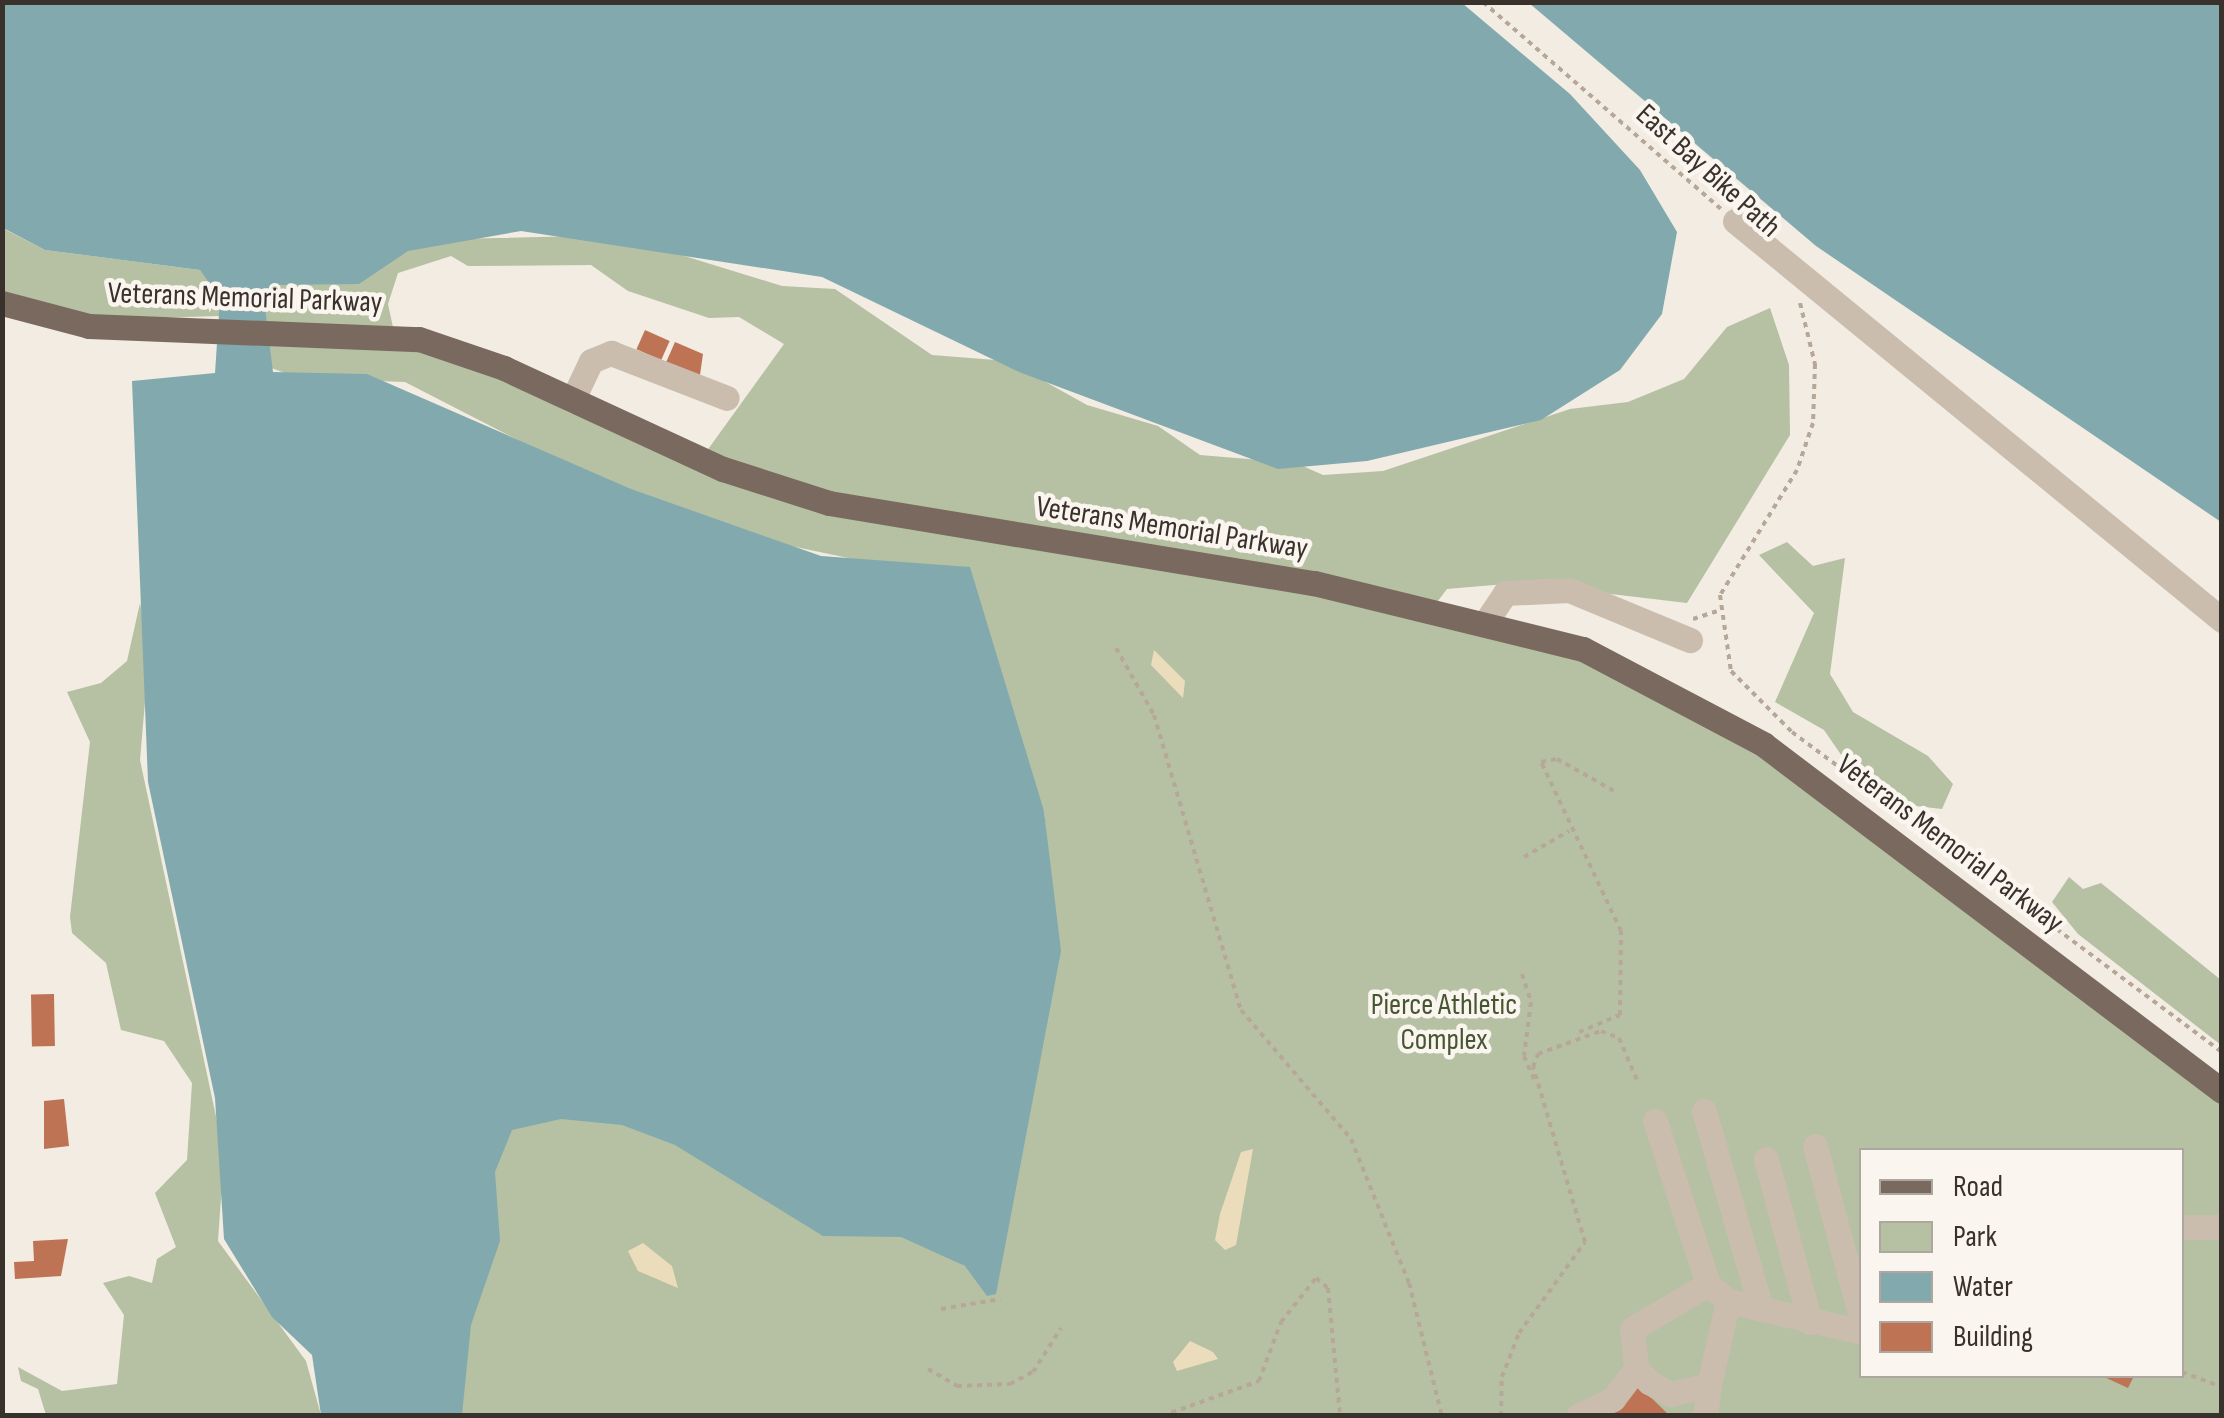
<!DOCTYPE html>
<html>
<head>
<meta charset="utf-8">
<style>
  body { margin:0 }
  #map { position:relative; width:2224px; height:1418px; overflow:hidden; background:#f2ece2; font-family:"Sofia Sans Condensed",sans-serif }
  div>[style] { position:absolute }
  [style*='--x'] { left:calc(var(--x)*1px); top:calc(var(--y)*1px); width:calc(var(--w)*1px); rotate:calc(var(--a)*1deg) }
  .green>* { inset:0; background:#b5c1a2 }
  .sand>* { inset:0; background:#ebddbc }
  .water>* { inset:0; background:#82aaae }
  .building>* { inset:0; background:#be7454; transform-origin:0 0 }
  .path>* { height:4px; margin-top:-2px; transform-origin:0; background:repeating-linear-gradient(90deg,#b6a798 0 5px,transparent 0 10px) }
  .minor>* { height:25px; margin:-12.5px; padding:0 12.5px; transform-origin:12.5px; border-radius:12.5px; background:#cabdae }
  .major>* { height:25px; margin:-12.5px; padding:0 12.5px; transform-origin:12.5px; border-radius:12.5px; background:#7a695e }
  span { translate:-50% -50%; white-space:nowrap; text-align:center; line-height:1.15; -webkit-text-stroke:9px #faf5ee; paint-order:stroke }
  .street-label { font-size:30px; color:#39312c }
  .park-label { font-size:30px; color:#465631 }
  .frame { position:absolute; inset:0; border:5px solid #39312c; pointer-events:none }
  .legend { position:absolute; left:1859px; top:1148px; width:325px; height:230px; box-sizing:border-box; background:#faf5ee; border:2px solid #ada7a0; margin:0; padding:12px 18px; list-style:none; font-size:30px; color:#39312c }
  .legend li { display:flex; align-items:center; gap:20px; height:50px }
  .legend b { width:50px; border:2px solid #ada7a0 }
</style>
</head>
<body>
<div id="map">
  <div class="green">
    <i style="clip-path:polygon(2px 228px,45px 250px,200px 270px,215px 284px,220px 316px,83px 320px,3px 296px)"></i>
    <i style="clip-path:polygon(evenodd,584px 236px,639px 242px,782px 286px,835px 289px,932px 355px,1008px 361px,1087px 405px,1158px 426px,1200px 455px,1296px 463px,1323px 475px,1383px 471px,1570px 409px,1628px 402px,1684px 379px,1727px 327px,1770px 308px,1789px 365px,1790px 435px,1687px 603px,1517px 583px,1447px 589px,1431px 610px,1535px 636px,1736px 730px,2221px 1091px,2221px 1415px,460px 1415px,463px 1382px,442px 1364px,499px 1230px,490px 1166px,499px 1131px,594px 1110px,886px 1218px,965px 1266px,999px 1265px,1056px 927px,1044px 811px,877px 564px,767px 541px,592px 478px,405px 382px,298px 378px,261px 364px,257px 282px,403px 240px,584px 236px,451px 256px,468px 266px,591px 265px,628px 291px,709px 318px,739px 317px,784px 344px,701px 459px,394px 332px,388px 304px,398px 273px,451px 256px,584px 236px,1862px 1150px,2182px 1150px,2182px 1376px,1862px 1376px,1862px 1150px)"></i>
    <i style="clip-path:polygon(1787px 542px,1813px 566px,1845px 558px,1830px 674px,1853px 712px,1928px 756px,1953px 784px,1942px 809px,1907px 805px,1844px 759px,1824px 730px,1775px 702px,1814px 613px,1759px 555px)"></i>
    <i style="clip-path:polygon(140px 603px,149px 655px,140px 760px,224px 1154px,218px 1241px,306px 1361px,321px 1415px,46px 1415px,38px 1389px,21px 1381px,18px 1367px,62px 1391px,117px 1384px,124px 1315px,103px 1283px,129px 1276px,152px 1283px,157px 1259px,176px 1247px,155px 1193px,187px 1160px,192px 1083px,164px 1041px,121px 1030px,106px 963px,72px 933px,70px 917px,90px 742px,67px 692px,101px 683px,127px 661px)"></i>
    <i style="clip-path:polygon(2069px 877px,2083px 889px,2101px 883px,2221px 980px,2221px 1045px,2078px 934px,2052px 902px)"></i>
  </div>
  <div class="sand">
    <i style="clip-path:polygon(1154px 650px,1185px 681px,1183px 698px,1151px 665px)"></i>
    <i style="clip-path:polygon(1253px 1149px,1236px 1245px,1225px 1250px,1215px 1240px,1220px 1214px,1241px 1152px)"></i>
    <i style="clip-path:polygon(643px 1243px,672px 1266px,678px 1288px,638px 1271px,628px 1251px)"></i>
    <i style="clip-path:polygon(1190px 1341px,1213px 1352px,1218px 1359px,1177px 1371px,1173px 1362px)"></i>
  </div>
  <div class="water">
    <i style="clip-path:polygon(2px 3px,1462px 3px,1570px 94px,1640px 170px,1677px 232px,1662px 314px,1620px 370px,1541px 420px,1367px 461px,1278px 469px,1019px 372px,822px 277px,521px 231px,408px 251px,359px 284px,274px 285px,264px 299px,273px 372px,367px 374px,631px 489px,821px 556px,970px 567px,1044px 811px,1061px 951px,996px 1294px,987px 1296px,965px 1266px,901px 1237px,823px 1236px,675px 1145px,622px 1125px,561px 1119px,512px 1130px,495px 1172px,500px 1241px,471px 1325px,462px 1415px,321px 1415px,312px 1355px,272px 1317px,224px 1239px,215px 1098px,148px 782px,132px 381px,215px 373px,220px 298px,200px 270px,45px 250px,3px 228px)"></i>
    <i style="clip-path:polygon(1529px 3px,2221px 3px,2221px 522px,1816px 246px)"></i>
  </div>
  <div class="building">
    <i style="left:645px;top:330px;width:27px;height:21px;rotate:24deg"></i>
    <i style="clip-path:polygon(675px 342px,703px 354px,699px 382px,664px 367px)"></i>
    <i style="left:54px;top:994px;width:52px;height:23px;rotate:89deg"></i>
    <i style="clip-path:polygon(64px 1099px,69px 1146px,44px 1149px,44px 1101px)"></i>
    <i style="clip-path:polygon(68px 1239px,61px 1276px,15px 1279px,14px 1262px,34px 1261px,33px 1241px)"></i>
    <i style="clip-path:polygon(2102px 1376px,2134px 1376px,2128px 1388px)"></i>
    <i style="clip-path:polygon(1637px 1384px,1670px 1416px,1582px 1416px)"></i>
  </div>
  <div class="path">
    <i style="--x:1483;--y:2;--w:315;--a:41"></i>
    <i style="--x:1800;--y:303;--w:63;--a:76.2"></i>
    <i style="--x:1815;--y:364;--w:59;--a:91.9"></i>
    <i style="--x:1813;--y:423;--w:50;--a:108.8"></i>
    <i style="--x:1797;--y:470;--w:147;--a:121.6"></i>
    <i style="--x:1720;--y:595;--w:77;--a:81.8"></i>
    <i style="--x:1731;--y:671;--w:86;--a:45"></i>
    <i style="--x:1792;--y:732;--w:536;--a:36.66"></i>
    <i style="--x:1693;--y:619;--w:25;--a:-18"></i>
    <i style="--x:1116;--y:648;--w:77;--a:60.4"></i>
    <i style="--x:1154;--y:715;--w:308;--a:73.6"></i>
    <i style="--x:1241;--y:1010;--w:170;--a:49.5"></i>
    <i style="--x:1351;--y:1139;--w:155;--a:68.1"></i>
    <i style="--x:1409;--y:1283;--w:137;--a:76.1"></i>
    <i style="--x:1524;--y:857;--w:52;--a:-30"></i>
    <i style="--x:1522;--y:974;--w:29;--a:72"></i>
    <i style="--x:1531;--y:1002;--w:54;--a:97.4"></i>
    <i style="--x:1524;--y:1056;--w:25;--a:67"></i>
    <i style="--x:1579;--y:1032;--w:44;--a:-22.5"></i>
    <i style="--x:1620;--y:1015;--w:84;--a:-89.3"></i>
    <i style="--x:1621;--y:931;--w:187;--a:-115.3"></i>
    <i style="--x:1541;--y:762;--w:16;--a:-11"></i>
    <i style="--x:1557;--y:759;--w:68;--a:29.2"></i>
    <i style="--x:941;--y:1309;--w:60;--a:-9.6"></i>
    <i style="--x:928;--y:1369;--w:34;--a:30"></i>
    <i style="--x:957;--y:1386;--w:53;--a:-2.2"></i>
    <i style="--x:1010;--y:1384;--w:26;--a:-28"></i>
    <i style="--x:1033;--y:1372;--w:52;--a:-57.5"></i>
    <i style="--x:2182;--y:1372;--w:43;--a:20.6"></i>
    <i style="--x:1162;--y:1416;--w:103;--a:-19.8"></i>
    <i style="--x:1259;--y:1381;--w:63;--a:-69.6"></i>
    <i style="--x:1281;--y:1322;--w:56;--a:-51.5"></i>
    <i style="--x:1316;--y:1278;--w:16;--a:40"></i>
    <i style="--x:1328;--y:1288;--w:129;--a:84.6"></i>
    <i style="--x:1501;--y:1416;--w:39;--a:-89"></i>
    <i style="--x:1502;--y:1377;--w:47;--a:-68.9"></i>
    <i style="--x:1519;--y:1333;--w:112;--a:-54"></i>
    <i style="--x:1585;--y:1242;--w:183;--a:-106.5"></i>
    <i style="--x:1533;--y:1067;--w:14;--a:-69"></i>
    <i style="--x:1538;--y:1054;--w:67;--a:-20.1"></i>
    <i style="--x:1601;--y:1031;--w:19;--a:21"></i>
    <i style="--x:1619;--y:1038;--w:46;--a:66.8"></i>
  </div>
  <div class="minor">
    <i style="--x:1735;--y:221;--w:630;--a:39.33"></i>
    <i style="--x:572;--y:401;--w:44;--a:-64.6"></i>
    <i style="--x:591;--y:361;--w:22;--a:-22"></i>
    <i style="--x:611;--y:353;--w:124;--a:21.2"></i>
    <i style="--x:1487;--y:620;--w:32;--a:-56"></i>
    <i style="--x:1505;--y:593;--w:64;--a:-2.7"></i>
    <i style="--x:1569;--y:590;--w:131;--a:22.5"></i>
    <i style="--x:1704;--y:1111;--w:205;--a:73.9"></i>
    <i style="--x:1655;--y:1121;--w:171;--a:72"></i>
    <i style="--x:1708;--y:1284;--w:26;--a:40"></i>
    <i style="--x:1728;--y:1301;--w:138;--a:13"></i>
    <i style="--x:1815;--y:1146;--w:181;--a:75"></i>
    <i style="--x:1766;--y:1159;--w:169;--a:74.9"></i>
    <i style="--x:2182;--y:1227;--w:40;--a:0"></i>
    <i style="--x:1708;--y:1284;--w:88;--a:149.4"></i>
    <i style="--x:1632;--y:1329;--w:39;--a:84"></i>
    <i style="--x:1636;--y:1368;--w:19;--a:47"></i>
    <i style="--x:1649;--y:1382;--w:24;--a:30"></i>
    <i style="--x:1670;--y:1394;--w:40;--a:-13"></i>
    <i style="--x:1709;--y:1385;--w:86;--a:-77.3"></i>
    <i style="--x:1578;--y:1416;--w:39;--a:-26"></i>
    <i style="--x:1613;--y:1399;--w:39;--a:-53"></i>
    <i style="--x:1705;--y:1416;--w:31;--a:-83"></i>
  </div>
  <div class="major">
    <i style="--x:2;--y:303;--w:90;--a:14.8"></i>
    <i style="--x:89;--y:326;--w:330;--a:2.3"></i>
    <i style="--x:419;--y:339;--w:90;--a:18.8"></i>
    <i style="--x:504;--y:368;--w:241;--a:24.8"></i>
    <i style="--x:723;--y:469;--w:111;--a:17.8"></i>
    <i style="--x:829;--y:503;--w:492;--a:9.4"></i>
    <i style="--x:1314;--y:583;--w:277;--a:13.8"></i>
    <i style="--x:1583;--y:649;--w:204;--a:27.8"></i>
    <i style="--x:1763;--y:744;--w:575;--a:37.09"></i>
  </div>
  <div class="street-label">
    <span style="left:1708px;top:171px;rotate:42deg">East Bay Bike Path</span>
    <span style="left:245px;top:298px;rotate:2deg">Veterans Memorial Parkway</span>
    <span style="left:1172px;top:528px;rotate:9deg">Veterans Memorial Parkway</span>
    <span style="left:1950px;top:844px;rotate:37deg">Veterans Memorial Parkway</span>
  </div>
  <div class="park-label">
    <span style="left:1444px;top:1022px">Pierce Athletic<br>Complex</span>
  </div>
  <div class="frame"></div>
  <ul class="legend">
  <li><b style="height:12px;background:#7a695e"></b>Road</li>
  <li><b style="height:28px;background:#b5c1a2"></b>Park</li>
  <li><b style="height:28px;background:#82aaae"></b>Water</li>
  <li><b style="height:28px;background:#be7454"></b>Building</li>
  </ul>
</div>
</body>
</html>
